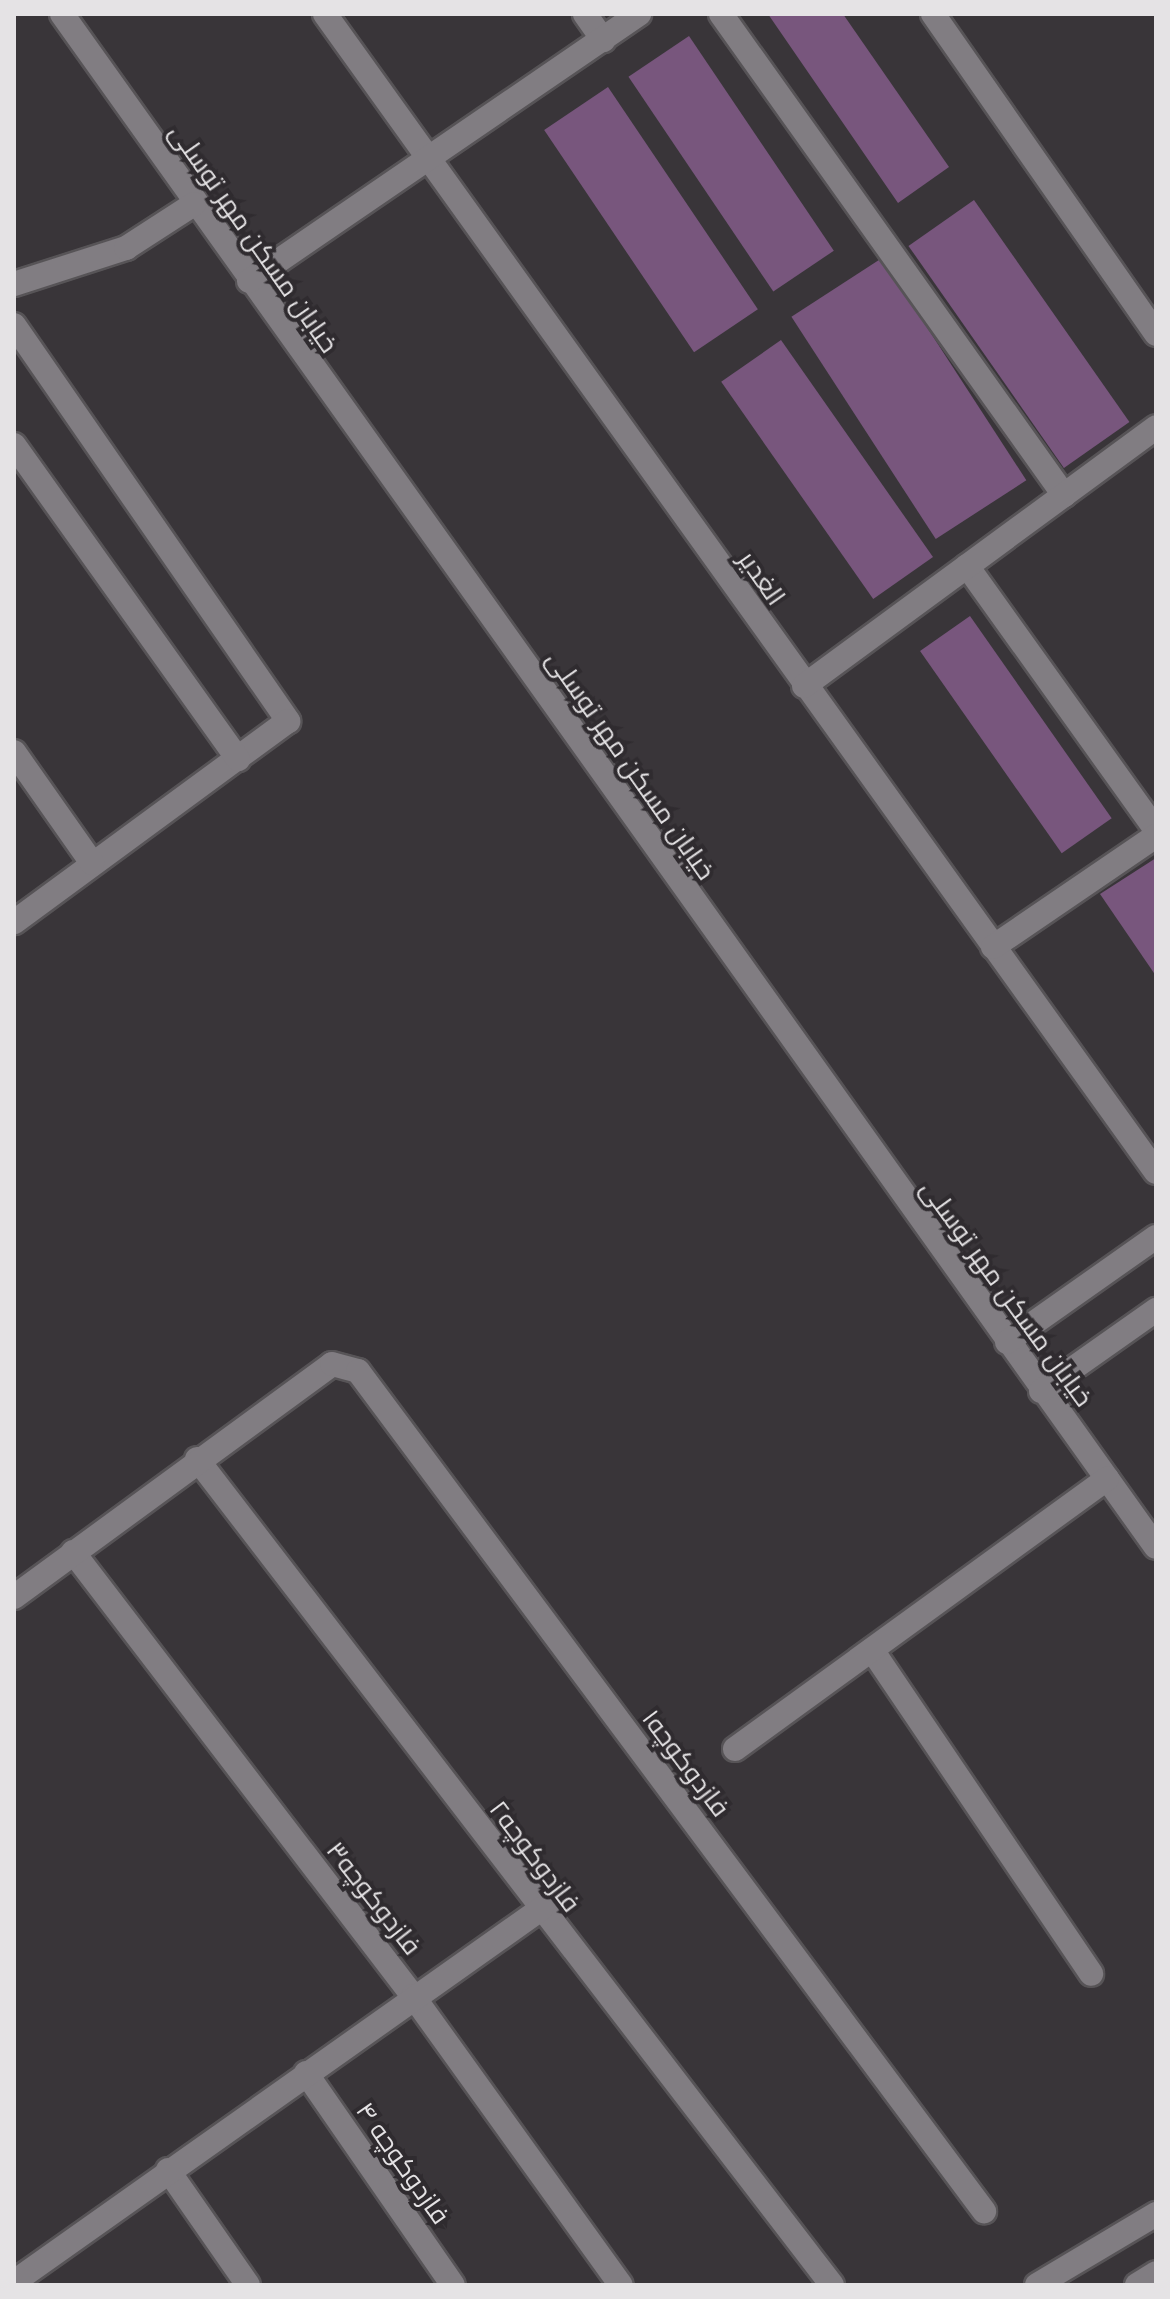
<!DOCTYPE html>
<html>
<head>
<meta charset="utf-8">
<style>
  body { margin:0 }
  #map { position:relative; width:1170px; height:2299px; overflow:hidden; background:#393539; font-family:"Noto Sans",Cairo,sans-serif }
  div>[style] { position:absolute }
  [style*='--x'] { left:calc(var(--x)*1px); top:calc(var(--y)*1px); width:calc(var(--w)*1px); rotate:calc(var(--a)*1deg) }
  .building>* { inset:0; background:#78567d; transform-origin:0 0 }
  .roads { filter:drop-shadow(2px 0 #575457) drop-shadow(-2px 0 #575457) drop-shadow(0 2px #575457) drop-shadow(0 -2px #575457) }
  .street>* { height:24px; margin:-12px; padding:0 12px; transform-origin:12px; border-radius:12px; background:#817d82 }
  .secondary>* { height:24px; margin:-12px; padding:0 12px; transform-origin:12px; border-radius:12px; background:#817d82 }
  span { translate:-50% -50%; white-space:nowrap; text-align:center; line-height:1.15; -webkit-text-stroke:8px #2f2b2f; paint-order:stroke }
  .street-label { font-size:26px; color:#e5e3e5 }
  .frame { position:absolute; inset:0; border:16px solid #e5e3e5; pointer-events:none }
</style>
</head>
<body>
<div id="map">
  <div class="building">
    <i style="clip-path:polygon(768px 14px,843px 14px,949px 167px,898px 203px)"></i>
    <i style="left:689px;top:36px;width:259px;height:73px;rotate:56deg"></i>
    <i style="left:608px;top:87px;width:268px;height:77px;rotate:56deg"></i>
    <i style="left:974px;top:200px;width:271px;height:80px;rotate:55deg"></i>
    <i style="left:882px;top:258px;width:265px;height:108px;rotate:57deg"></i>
    <i style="left:781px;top:340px;width:265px;height:73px;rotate:55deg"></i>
    <i style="left:970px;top:616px;width:247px;height:61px;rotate:55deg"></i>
    <i style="clip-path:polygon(1156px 858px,1156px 976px,1100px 894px)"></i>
  </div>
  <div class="roads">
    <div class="street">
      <i style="--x:62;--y:14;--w:1883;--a:54.49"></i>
      <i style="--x:325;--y:14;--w:1425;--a:54.34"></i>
      <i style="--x:585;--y:14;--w:32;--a:55"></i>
      <i style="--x:721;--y:14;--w:591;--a:54.51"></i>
      <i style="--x:933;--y:14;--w:390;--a:55.1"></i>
      <i style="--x:249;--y:281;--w:473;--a:-34.4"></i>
      <i style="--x:14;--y:284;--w:118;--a:-17.8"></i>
      <i style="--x:126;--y:248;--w:81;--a:-32.9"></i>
      <i style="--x:14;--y:325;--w:482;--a:55.3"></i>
      <i style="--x:288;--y:721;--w:340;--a:143.7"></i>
      <i style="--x:14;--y:445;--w:386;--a:54.5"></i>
      <i style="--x:967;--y:566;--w:325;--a:54.4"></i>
      <i style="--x:804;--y:686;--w:437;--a:-36.3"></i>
      <i style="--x:14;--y:752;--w:136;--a:54.9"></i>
      <i style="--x:993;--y:947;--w:197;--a:-34.3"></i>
      <i style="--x:1007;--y:1342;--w:182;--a:-35.2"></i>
      <i style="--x:1041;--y:1391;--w:141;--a:-35.2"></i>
      <i style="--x:197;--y:1459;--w:1042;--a:52.45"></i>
      <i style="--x:73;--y:1552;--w:559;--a:52.56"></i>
      <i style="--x:413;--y:1996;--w:356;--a:54.3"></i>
      <i style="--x:14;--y:1597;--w:394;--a:-36.2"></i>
      <i style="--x:332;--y:1364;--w:27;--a:15"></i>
      <i style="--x:358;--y:1371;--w:1048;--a:53.31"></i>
      <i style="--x:872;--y:1650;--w:391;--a:55.9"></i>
      <i style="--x:735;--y:1749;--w:460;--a:-36"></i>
      <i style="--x:306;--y:2073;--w:258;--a:55.3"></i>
      <i style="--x:168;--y:2170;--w:140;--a:55.2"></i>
      <i style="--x:14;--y:2282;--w:646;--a:-35.29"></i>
    </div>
    <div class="secondary">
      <i style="--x:1037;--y:2285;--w:139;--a:-30.8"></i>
      <i style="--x:1137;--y:2285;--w:22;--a:-32"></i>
    </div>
  </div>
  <div class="street-label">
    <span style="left:254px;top:238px;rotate:55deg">خیابان مسکن مهر توسلی</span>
    <span style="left:762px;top:578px;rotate:55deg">الغدیر</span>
    <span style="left:631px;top:765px;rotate:55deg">خیابان مسکن مهر توسلی</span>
    <span style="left:1007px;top:1293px;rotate:54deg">خیابان مسکن مهر توسلی</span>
    <span style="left:686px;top:1763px;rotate:53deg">فازدوکوچه۱</span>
    <span style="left:535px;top:1856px;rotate:53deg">فازدوکوچه۲</span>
    <span style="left:374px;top:1898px;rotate:52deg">فازدوکوچه۳</span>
    <span style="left:403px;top:2163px;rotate:55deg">فازدوکوچه ۴</span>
  </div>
  <div class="frame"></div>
</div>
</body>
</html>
